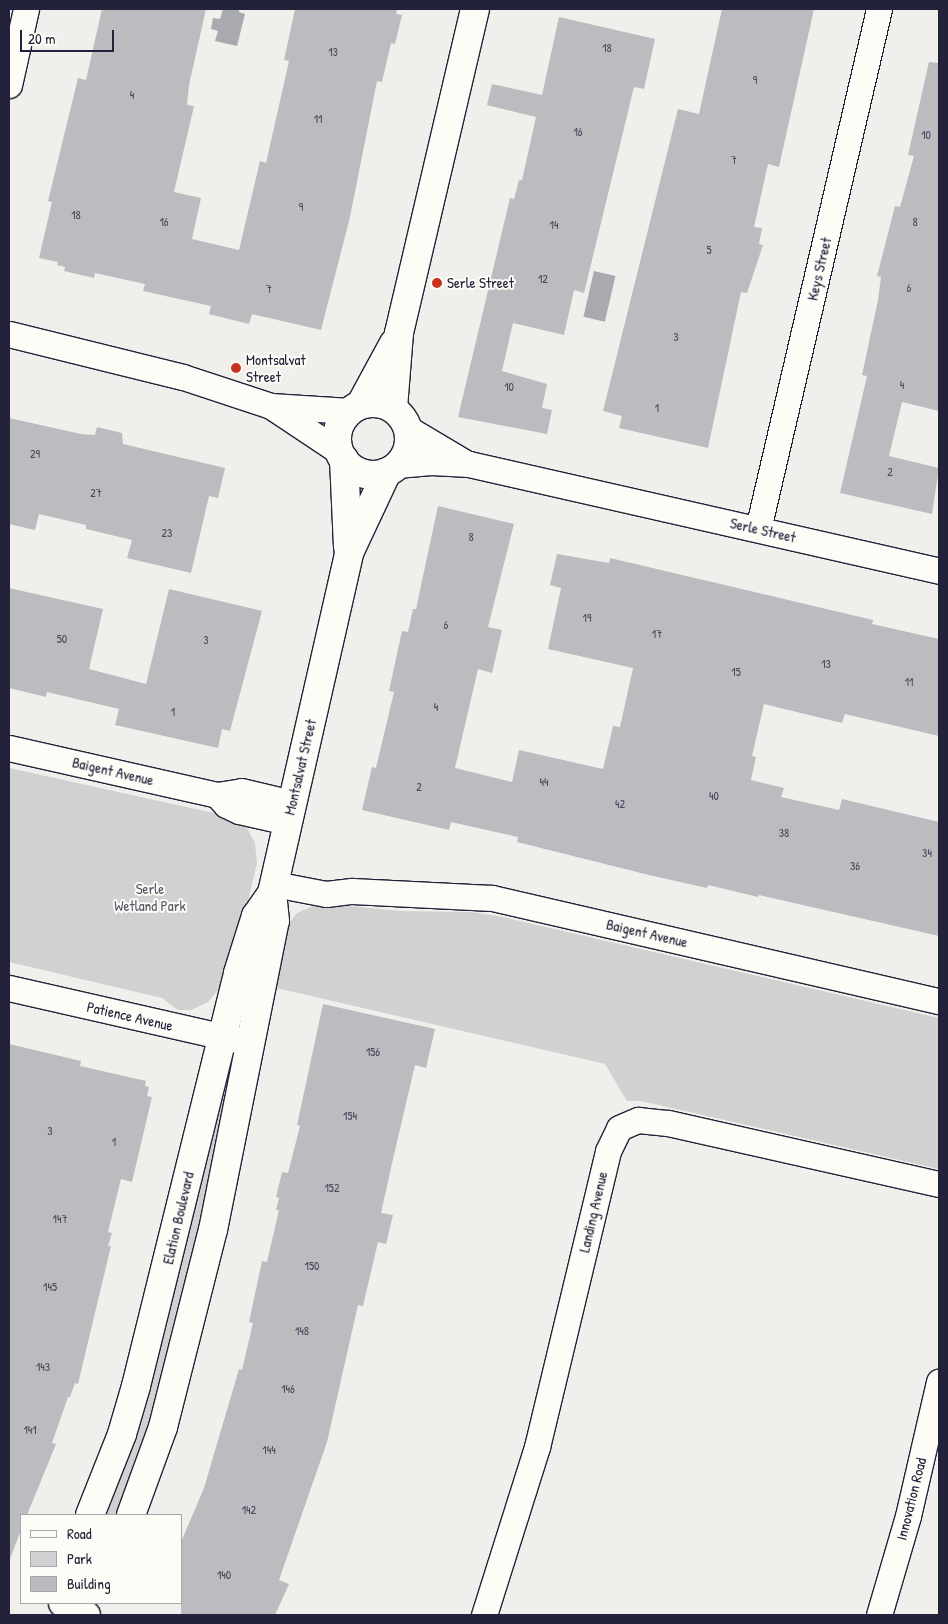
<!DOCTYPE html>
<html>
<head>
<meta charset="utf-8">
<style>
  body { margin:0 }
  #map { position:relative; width:948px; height:1624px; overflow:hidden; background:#f0efec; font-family:"Patrick Hand",sans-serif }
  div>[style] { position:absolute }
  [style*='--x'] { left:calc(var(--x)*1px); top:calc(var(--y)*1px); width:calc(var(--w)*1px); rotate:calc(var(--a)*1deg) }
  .green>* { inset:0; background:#d2d1d1 }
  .water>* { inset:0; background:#a9a9b0; transform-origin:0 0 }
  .building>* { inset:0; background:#bcbcc0 }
  .roads { filter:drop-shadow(1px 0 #22223b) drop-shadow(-1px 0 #22223b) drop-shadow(0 1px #22223b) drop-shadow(0 -1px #22223b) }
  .street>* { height:25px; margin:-12.5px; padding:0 12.5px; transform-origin:12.5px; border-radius:12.5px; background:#fdfcf7 }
  .secondary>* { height:28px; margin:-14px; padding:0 14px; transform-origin:14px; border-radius:14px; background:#fdfcf7 }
  .secondary>.ring { margin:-14px; padding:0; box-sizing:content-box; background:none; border:28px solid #fdfcf7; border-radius:50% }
  .dots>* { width:14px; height:14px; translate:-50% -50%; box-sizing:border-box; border:2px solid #fdfcf7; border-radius:50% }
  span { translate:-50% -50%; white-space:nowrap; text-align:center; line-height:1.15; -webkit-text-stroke:4px #fdfcf7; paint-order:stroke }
  .number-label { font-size:12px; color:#48485c }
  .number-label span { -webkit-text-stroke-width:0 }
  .street-label { font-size:15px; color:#22223b }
  .poi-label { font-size:15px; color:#22223b }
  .left { translate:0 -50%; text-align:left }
  .park-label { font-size:15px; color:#575768 }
  .frame { position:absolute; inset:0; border:10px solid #22223b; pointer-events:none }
  .legend { position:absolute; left:20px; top:1514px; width:162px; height:90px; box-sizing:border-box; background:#fdfcf7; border:1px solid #a5a5ac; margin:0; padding:6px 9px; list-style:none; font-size:15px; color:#22223b }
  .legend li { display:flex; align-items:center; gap:10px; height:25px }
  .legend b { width:25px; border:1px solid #a5a5ac }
  .scale { position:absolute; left:20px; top:30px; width:94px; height:22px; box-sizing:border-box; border:2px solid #22223b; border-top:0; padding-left:6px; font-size:15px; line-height:18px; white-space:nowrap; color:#22223b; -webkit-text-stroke:4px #fdfcf7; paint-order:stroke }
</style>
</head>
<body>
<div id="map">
  <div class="green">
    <i style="clip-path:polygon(9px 768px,223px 815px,247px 828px,255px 843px,257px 863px,240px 936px,220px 988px,208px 1002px,191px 1010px,178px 1010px,162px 998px,9px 962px)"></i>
    <i style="clip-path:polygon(320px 903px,400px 911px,471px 912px,503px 917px,939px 1018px,939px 1169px,641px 1101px,627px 1101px,605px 1064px,272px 987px,286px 927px,297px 913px)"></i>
    <i style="clip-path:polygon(225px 1094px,228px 1097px,181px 1326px,121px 1515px,100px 1515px,220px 1095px)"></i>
  </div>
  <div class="water">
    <i style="clip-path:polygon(223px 9px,239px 9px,239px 12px,245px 14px,237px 46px,215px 41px,218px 31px,211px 29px,213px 18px,220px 19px)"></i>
    <i style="left:594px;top:271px;width:22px;height:47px;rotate:13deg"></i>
  </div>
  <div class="building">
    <i style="clip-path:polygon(102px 9px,206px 9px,189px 85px,187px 105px,194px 106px,174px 192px,201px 198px,192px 239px,239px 250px,260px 161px,266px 163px,289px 61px,284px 60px,295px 9px,397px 9px,396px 14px,402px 15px,395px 44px,391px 43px,382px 82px,377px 81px,350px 217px,321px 330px,252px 314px,249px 324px,209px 314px,211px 306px,143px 291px,145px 284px,95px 273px,94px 278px,64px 271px,65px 267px,57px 265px,58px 262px,39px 258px,52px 202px,48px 201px,78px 78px,86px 80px)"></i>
    <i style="clip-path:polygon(722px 9px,814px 9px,779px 167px,768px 164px,754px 227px,762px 228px,759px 244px,763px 245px,747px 293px,741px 292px,708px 448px,619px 428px,622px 416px,603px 411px,678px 109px,699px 114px)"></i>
    <i style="clip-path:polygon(559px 17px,655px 39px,644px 89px,634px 87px,584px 293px,574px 290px,564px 335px,513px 323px,502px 371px,547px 384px,542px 408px,552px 410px,547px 434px,458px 417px,510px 198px,514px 199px,519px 180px,522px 180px,536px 117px,487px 105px,492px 84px,542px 95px)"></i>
    <i style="clip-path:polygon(929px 62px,939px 63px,939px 411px,902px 402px,889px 456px,939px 468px,932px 514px,840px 493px,867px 376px,862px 375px,878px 300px,881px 277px,877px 276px,895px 206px,900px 207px,914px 156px,908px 155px)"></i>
    <i style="clip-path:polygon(9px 418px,81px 434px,95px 435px,97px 427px,122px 433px,123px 444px,225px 468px,218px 498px,209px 496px,191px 573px,127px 558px,132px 540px,86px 529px,86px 525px,39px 514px,35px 530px,9px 524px)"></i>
    <i style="clip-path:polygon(438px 506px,514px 524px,488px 627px,502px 630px,492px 673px,478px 669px,455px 768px,512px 782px,519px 750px,603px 769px,613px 726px,620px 727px,633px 668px,548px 649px,561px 588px,550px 585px,557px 554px,609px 563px,610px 558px,839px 612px,873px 620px,872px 624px,939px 639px,939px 736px,845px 714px,842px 723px,764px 704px,752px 756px,756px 757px,751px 780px,784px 788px,781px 797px,839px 810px,842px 799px,939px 822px,939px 936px,759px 895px,758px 897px,708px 885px,707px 888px,649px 875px,517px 842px,518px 837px,451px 822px,449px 830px,362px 810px,372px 767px,376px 768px,394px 692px,389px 691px,402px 631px,408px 632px,413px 609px,416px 609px)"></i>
    <i style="clip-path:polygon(9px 588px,103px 609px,89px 669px,146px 684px,169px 589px,262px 611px,230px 731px,222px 729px,218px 748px,115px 725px,119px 709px,47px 692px,46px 697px,9px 688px)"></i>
    <i style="clip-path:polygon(323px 1004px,435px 1029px,426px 1068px,415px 1065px,393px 1159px,381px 1213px,393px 1215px,386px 1244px,378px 1242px,363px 1306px,358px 1305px,327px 1442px,279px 1580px,289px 1584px,275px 1615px,181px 1615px,181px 1542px,204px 1488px,239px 1369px,242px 1370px,253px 1323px,249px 1322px,262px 1261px,267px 1262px,279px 1210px,276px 1210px,279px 1198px,276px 1197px,282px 1172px,288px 1173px,300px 1126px,297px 1125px)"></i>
    <i style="clip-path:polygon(9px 1044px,81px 1061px,80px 1066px,146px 1081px,145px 1086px,149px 1087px,147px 1096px,152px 1097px,132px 1182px,121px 1179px,108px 1232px,112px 1233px,108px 1246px,111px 1246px,78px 1384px,75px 1383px,70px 1397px,68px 1397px,52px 1443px,56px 1444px,27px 1515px,21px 1515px,21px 1530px,10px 1559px)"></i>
  </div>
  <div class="roads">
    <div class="street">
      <i style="--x:9;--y:85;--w:78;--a:-77.4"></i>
      <i style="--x:9;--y:334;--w:179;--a:13.9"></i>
      <i style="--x:183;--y:377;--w:93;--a:18.2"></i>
      <i style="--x:271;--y:406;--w:79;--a:3.6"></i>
      <i style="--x:271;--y:406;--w:83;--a:33.7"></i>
      <i style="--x:407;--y:428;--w:66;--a:30.8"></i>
      <i style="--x:397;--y:465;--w:34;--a:-5"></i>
      <i style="--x:431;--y:462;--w:38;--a:3"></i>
      <i style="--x:469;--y:464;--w:482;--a:12.8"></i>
      <i style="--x:758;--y:529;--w:534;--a:-76.9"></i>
      <i style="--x:9;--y:748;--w:213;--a:12.7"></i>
      <i style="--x:217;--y:795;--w:24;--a:-9"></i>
      <i style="--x:241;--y:791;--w:52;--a:13.2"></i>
      <i style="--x:217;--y:795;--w:13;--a:48"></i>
      <i style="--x:226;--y:805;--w:14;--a:25"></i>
      <i style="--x:239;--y:811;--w:50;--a:12.7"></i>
      <i style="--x:274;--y:884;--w:53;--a:10.9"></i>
      <i style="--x:326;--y:894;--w:26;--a:-7"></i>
      <i style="--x:352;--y:891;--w:140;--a:2.9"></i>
      <i style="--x:492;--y:898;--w:459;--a:13"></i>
      <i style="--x:9;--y:988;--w:240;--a:12.8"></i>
      <i style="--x:484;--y:1615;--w:176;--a:-72.5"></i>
      <i style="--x:537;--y:1447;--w:304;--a:-76.5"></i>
      <i style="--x:608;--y:1151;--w:25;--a:-64"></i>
      <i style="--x:619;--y:1128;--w:21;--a:-23"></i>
      <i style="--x:638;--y:1120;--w:30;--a:6"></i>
      <i style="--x:668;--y:1123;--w:278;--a:12.7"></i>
      <i style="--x:879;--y:1615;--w:103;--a:-73.7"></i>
      <i style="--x:908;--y:1516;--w:138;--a:-77"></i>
    </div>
    <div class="secondary">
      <i class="ring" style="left:337px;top:403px;width:44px;height:44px"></i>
      <i style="--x:361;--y:404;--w:69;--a:-61.6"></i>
      <i style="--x:393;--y:408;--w:75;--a:-85.4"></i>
      <i style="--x:399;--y:333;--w:333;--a:-76.8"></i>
      <i style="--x:344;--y:459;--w:88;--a:87.4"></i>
      <i style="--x:90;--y:1515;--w:87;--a:-68.4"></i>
      <i style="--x:122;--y:1434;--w:50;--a:-73.7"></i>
      <i style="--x:136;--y:1386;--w:425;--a:-76.1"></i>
      <i style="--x:238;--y:973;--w:60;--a:-72.5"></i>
      <i style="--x:256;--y:916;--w:28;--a:-55"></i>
      <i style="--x:131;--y:1515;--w:94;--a:-70"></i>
      <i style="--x:163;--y:1427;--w:203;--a:-75.8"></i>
      <i style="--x:213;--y:1230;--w:315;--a:-78.7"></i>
      <i style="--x:275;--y:921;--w:28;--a:-96"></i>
      <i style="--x:272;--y:893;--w:349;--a:-77.2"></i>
      <i style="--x:349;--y:553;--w:89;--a:-64.9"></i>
      <i style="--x:63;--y:1603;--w:26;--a:28"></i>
    </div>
  </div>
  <div class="dots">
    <i style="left:437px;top:283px;background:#c8321e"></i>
    <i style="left:236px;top:368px;background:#c8321e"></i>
  </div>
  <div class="number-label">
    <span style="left:607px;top:48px">18</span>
    <span style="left:333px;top:52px">13</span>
    <span style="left:755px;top:80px">9</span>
    <span style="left:132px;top:95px">4</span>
    <span style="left:318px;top:119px">11</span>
    <span style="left:578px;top:132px">16</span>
    <span style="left:926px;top:135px">10</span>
    <span style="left:734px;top:160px">7</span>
    <span style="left:301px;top:207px">9</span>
    <span style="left:76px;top:215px">18</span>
    <span style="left:164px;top:222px">16</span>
    <span style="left:915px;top:222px">8</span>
    <span style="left:554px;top:225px">14</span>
    <span style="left:709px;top:250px">5</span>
    <span style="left:543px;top:279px">12</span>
    <span style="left:909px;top:288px">6</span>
    <span style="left:269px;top:289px">7</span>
    <span style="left:676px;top:337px">3</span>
    <span style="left:902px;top:385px">4</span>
    <span style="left:509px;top:387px">10</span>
    <span style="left:657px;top:408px">1</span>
    <span style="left:35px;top:454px">29</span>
    <span style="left:890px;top:472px">2</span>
    <span style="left:96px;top:493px">27</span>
    <span style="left:167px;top:533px">23</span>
    <span style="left:471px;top:537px">8</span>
    <span style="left:587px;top:618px">19</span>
    <span style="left:446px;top:625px">6</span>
    <span style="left:657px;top:634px">17</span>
    <span style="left:62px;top:639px">50</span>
    <span style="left:206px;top:640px">3</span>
    <span style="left:826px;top:664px">13</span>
    <span style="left:736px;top:672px">15</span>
    <span style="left:909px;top:682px">11</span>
    <span style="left:436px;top:707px">4</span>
    <span style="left:173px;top:712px">1</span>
    <span style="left:544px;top:782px">44</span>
    <span style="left:419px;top:787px">2</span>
    <span style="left:714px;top:796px">40</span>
    <span style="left:620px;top:804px">42</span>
    <span style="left:784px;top:833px">38</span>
    <span style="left:927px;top:853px">34</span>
    <span style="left:855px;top:866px">36</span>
    <span style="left:373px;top:1052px">156</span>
    <span style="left:350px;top:1116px">154</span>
    <span style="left:50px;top:1131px">3</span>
    <span style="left:114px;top:1142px">1</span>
    <span style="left:332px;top:1188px">152</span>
    <span style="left:60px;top:1219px">147</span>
    <span style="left:312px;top:1266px">150</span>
    <span style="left:50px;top:1287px">145</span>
    <span style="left:302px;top:1331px">148</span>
    <span style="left:43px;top:1367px">143</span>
    <span style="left:288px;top:1389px">146</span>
    <span style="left:30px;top:1430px">141</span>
    <span style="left:269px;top:1450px">144</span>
    <span style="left:249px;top:1510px">142</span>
    <span style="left:224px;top:1575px">140</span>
  </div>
  <div class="street-label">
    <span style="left:819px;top:269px;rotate:-77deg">Keys Street</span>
    <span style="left:763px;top:530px;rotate:13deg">Serle Street</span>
    <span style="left:300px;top:767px;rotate:-77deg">Montsalvat Street</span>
    <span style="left:113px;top:771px;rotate:13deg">Baigent Avenue</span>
    <span style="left:647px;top:933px;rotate:13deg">Baigent Avenue</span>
    <span style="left:130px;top:1016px;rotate:13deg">Patience Avenue</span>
    <span style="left:593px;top:1212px;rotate:-77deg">Landing Avenue</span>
    <span style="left:178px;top:1218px;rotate:-77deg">Elation Boulevard</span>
    <span style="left:911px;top:1499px;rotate:-76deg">Innovation Road</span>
  </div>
  <div class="poi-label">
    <span class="left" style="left:447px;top:283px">Serle Street</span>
    <span class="left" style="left:246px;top:368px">Montsalvat<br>Street</span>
  </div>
  <div class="park-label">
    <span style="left:150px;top:897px">Serle<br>Wetland Park</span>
  </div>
  <div class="frame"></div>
  <ul class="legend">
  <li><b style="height:6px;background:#fdfcf7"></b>Road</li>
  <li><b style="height:14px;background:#d2d1d1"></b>Park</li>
  <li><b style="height:14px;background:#bcbcc0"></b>Building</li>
  </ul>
  <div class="scale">20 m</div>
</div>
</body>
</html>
